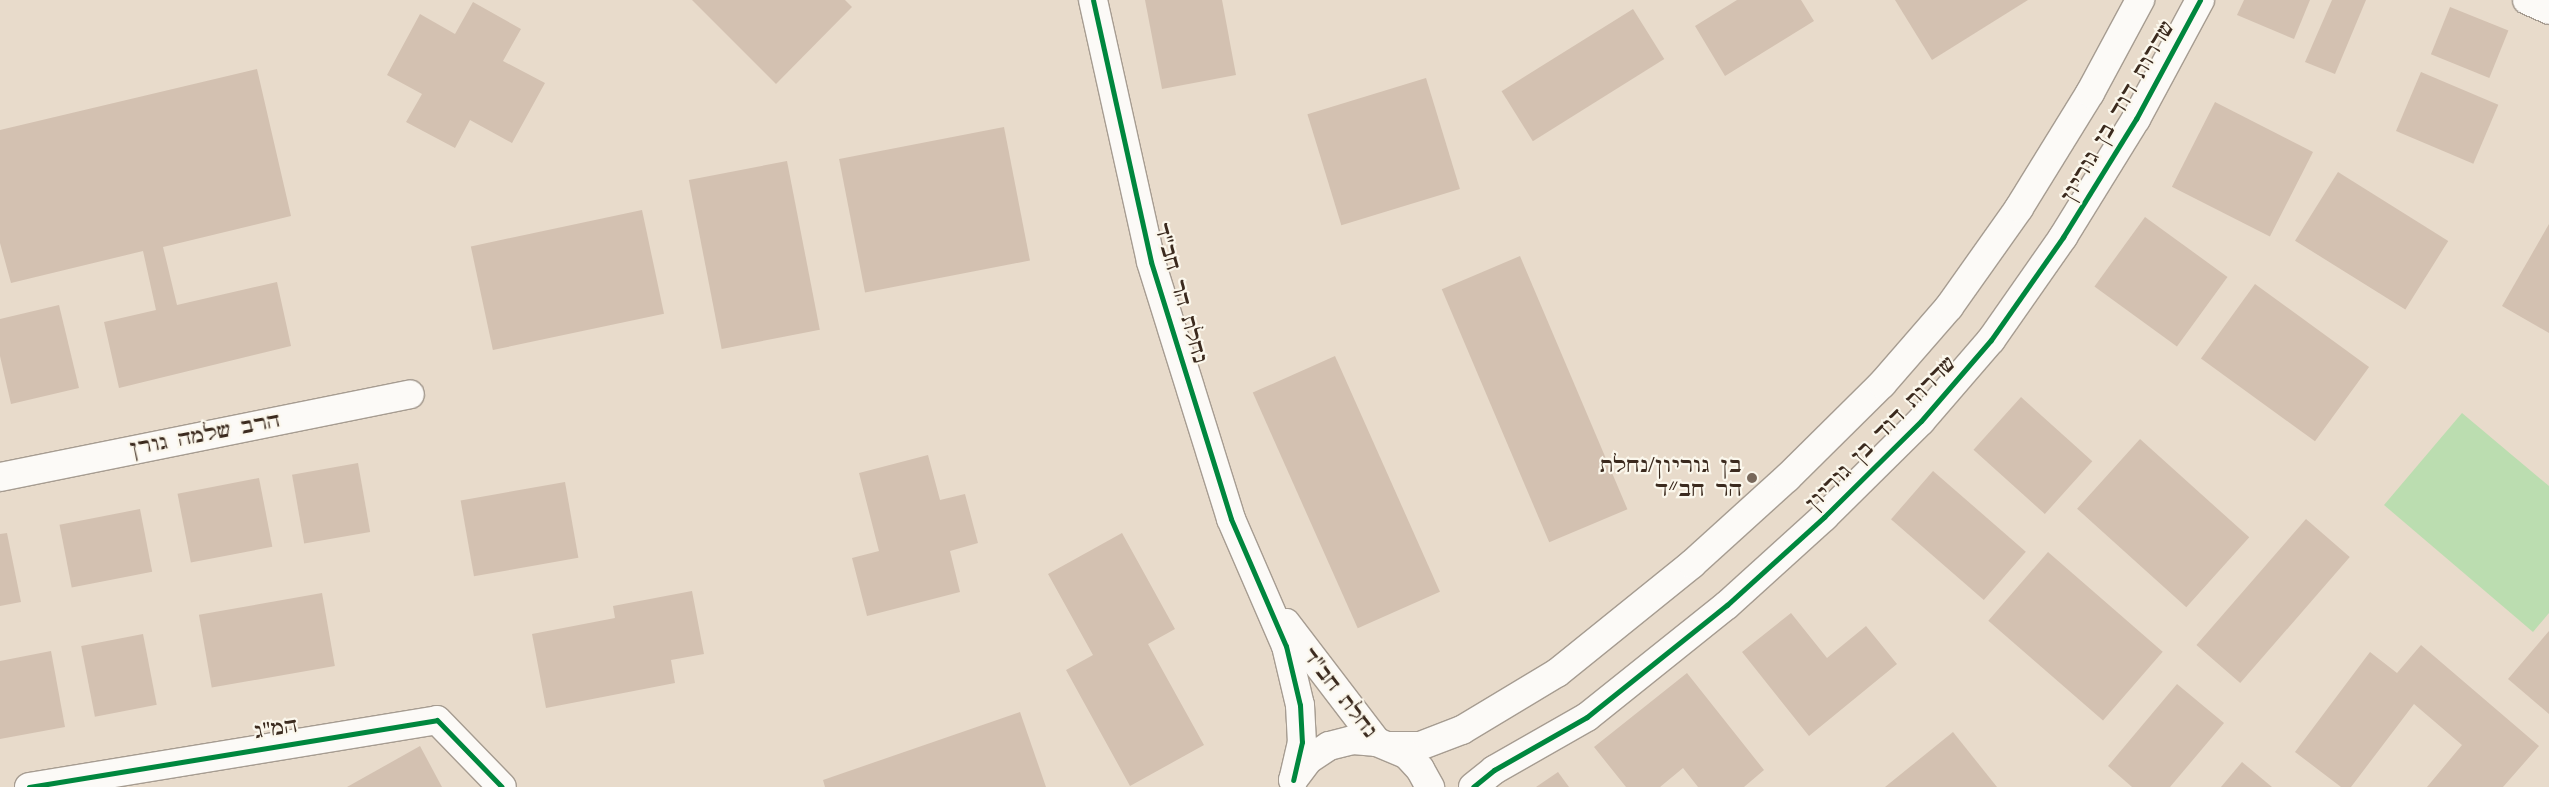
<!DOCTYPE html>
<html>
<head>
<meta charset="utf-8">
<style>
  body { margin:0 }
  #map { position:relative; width:2549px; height:787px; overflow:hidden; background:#e8dbcb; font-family:Cardo,"Frank Ruhl Libre",serif }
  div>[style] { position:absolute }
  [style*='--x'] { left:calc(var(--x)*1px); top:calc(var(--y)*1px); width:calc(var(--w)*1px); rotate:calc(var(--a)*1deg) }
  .green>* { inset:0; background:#bbddb0 }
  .building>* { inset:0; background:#d3c1b1; transform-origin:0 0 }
  .roads { filter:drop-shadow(1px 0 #a69c91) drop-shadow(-1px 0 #a69c91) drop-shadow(0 1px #a69c91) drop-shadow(0 -1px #a69c91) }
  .minor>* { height:28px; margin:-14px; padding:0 14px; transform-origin:14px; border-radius:14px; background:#fcfaf7 }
  .cycleway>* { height:5px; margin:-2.5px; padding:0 2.5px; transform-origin:2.5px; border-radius:2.5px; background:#00873e }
  .dots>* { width:14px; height:14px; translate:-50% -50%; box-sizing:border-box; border:2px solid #fbf7ec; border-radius:50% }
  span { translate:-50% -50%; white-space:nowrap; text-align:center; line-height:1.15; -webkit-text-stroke:4.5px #fbf7ec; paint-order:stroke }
  .street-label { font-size:21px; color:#3b2a1e }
  .poi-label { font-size:21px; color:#3b2a1e }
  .right { translate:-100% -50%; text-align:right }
</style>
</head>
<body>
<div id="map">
  <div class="green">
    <i style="clip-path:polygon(2462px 413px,2549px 486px,2549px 613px,2533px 632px,2384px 505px)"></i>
  </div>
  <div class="building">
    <i style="clip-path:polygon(692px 0,845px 0,852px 7px,776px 84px)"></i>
    <i style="clip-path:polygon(1145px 0,1222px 0,1236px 75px,1162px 89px)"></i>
    <i style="clip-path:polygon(1737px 0,1801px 0,1814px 21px,1725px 76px,1695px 26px)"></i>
    <i style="clip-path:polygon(1895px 0,2028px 0,1932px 60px)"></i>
    <i style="clip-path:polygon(2244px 0,2310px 0,2294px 39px,2237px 15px)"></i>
    <i style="clip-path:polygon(2332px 0,2366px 0,2335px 74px,2305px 62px)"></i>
    <i style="clip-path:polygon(473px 2px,521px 29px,503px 61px,545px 83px,512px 143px,470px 120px,455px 148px,406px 122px,422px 94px,387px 75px,420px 14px,455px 34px)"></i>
    <i style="left:2450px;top:7px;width:63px;height:51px;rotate:22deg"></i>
    <i style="left:1633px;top:9px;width:59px;height:155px;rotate:58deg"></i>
    <i style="clip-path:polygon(257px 69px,291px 216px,163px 247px,177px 305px,277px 282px,291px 346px,119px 388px,104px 322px,156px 310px,143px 251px,11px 283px,0 243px,0 130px)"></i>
    <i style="left:2421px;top:72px;width:84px;height:64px;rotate:23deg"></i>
    <i style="left:1426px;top:78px;width:116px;height:124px;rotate:73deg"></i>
    <i style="left:2215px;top:102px;width:110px;height:95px;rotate:27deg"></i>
    <i style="left:1004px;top:127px;width:136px;height:168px;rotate:79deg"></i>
    <i style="left:787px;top:161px;width:172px;height:100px;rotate:79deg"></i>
    <i style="left:2338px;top:172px;width:130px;height:81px;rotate:32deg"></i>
    <i style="left:642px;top:210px;width:106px;height:175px;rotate:78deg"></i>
    <i style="left:2145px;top:217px;width:102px;height:86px;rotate:36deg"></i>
    <i style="clip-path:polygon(2549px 224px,2549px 333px,2502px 306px)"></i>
    <i style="left:1520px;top:256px;width:275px;height:85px;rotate:67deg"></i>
    <i style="left:2255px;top:284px;width:141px;height:92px;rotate:36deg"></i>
    <i style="clip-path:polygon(59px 305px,79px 388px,11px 404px,0 356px,0 319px)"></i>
    <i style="left:1335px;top:356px;width:258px;height:90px;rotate:66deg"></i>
    <i style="left:2021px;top:397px;width:96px;height:71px;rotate:42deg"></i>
    <i style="left:2140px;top:439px;width:147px;height:94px;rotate:42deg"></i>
    <i style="clip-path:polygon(928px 455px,940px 500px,965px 494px,978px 543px,950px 551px,960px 592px,867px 616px,852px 558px,879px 551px,859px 473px)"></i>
    <i style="left:358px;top:463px;width:70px;height:67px;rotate:80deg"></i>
    <i style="left:1933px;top:471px;width:123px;height:64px;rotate:41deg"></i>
    <i style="left:259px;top:478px;width:70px;height:83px;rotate:79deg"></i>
    <i style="left:565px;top:482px;width:77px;height:106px;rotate:80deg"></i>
    <i style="left:140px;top:509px;width:64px;height:82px;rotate:79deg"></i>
    <i style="left:2306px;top:519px;width:58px;height:167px;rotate:41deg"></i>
    <i style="clip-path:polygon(7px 533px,21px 602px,0 606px,0 534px)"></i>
    <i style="clip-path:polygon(1122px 533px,1175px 629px,1148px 644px,1204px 745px,1130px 786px,1066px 670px,1093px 655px,1048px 574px)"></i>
    <i style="left:2048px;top:552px;width:152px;height:91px;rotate:41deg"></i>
    <i style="clip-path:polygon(692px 591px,704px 654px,671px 660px,675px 683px,546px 708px,532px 634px,615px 618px,613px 606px)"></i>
    <i style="left:322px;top:593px;width:74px;height:125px;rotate:80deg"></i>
    <i style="clip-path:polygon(1791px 613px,1827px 658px,1866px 626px,1897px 664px,1809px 736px,1742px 652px)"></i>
    <i style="clip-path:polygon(2549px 631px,2549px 714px,2508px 679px)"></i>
    <i style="left:143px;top:634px;width:72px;height:63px;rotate:79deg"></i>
    <i style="clip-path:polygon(2421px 645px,2539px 746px,2503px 787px,2427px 787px,2462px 745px,2414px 704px,2351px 787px,2341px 787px,2295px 752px,2370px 652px,2397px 673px)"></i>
    <i style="clip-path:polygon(51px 651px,65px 727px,0 739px,0 661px)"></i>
    <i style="clip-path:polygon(1687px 673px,1764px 770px,1744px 787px,1698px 787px,1683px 768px,1660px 787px,1626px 787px,1594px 747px)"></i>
    <i style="clip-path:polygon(2177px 684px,2224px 723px,2170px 787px,2132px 787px,2108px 766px)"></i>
    <i style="clip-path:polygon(1020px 712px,1046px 787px,825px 787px,823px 780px)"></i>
    <i style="clip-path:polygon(1953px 732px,1997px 787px,1885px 787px)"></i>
    <i style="clip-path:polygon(420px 746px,442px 787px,347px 787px)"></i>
    <i style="clip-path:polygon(2242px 762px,2272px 787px,2221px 787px)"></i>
    <i style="clip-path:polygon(1558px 772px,1569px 787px,1536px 787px)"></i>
  </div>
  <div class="roads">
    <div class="minor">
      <i style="--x:1093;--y:0;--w:268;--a:77.5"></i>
      <i style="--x:1151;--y:262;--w:269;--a:72.7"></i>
      <i style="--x:1231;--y:519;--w:138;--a:66.6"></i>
      <i style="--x:1286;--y:646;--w:61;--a:76.7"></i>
      <i style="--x:1300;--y:705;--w:37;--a:87"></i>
      <i style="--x:1302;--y:742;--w:39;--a:103"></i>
      <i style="--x:2527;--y:0;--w:24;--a:24"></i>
      <i style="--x:0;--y:477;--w:418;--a:-11.4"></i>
      <i style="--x:1286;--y:623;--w:150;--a:52.6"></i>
      <i style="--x:1390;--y:746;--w:30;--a:0"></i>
      <i style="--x:1420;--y:746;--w:45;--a:-20.9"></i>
      <i style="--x:1462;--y:730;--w:111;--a:-31"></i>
      <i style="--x:1557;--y:673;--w:174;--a:-38.9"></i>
      <i style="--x:1692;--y:564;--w:128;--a:-42.2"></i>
      <i style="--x:1787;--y:478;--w:134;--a:-44.7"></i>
      <i style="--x:1882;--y:384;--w:102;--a:-49"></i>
      <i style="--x:1949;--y:307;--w:121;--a:-54.7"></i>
      <i style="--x:2019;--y:208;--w:135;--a:-58.3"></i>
      <i style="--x:2090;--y:93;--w:106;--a:-61.7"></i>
      <i style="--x:1293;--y:780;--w:25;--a:-53"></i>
      <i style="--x:1308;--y:760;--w:25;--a:-34"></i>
      <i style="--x:1329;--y:746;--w:25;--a:-14"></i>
      <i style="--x:1353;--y:740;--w:24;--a:5"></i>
      <i style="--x:1377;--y:742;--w:33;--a:23"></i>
      <i style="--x:1407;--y:755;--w:19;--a:47"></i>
      <i style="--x:1420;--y:769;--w:21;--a:61"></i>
      <i style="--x:29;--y:787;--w:413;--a:-9.3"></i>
      <i style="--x:437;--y:720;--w:93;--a:45.9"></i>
      <i style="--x:1473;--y:787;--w:27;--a:-39"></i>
      <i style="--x:1494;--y:770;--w:107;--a:-29.7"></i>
      <i style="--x:1587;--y:717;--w:179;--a:-38.7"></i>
      <i style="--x:1727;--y:605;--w:131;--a:-42.2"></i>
      <i style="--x:1824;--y:517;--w:136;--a:-44.7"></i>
      <i style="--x:1921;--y:421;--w:107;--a:-49.2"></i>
      <i style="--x:1991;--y:340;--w:126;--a:-55"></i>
      <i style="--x:2063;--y:237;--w:139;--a:-58.3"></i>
      <i style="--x:2136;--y:119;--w:135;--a:-61.7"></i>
    </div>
  </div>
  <div class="cycleway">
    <i style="--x:1093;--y:0;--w:268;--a:77.5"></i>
    <i style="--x:1151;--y:262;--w:269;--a:72.7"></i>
    <i style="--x:1231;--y:519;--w:138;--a:66.6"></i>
    <i style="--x:1286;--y:646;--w:61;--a:76.7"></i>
    <i style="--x:1300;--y:705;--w:37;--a:87"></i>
    <i style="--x:1302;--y:742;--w:39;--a:103"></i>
    <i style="--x:29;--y:787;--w:413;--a:-9.3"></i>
    <i style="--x:437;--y:720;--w:93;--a:45.9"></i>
    <i style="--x:1473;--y:787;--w:27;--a:-39"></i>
    <i style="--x:1494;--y:770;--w:107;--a:-29.7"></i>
    <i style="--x:1587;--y:717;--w:179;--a:-38.7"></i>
    <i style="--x:1727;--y:605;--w:131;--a:-42.2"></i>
    <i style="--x:1824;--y:517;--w:136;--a:-44.7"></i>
    <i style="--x:1921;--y:421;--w:107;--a:-49.2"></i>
    <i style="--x:1991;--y:340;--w:126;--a:-55"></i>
    <i style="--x:2063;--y:237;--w:139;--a:-58.3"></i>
    <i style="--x:2136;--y:119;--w:135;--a:-61.7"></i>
  </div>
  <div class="dots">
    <i style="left:1752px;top:478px;background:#78685b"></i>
  </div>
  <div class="street-label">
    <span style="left:2118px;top:112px;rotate:-60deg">שדרות דוד בן גוריון</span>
    <span style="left:1180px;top:293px;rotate:74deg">נחלת הר חב"ד</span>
    <span style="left:1881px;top:434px;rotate:-46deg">שדרות דוד בן גוריון</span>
    <span style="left:205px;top:435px;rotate:-11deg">הרב שלמה גורן</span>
    <span style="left:1339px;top:693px;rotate:52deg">נחלת חב"ד</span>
    <span style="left:276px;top:729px;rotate:-9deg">המ"ג</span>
  </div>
  <div class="poi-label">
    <span class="right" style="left:1742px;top:478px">בן גוריון/נחלת<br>הר חב״ד</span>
  </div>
</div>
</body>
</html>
